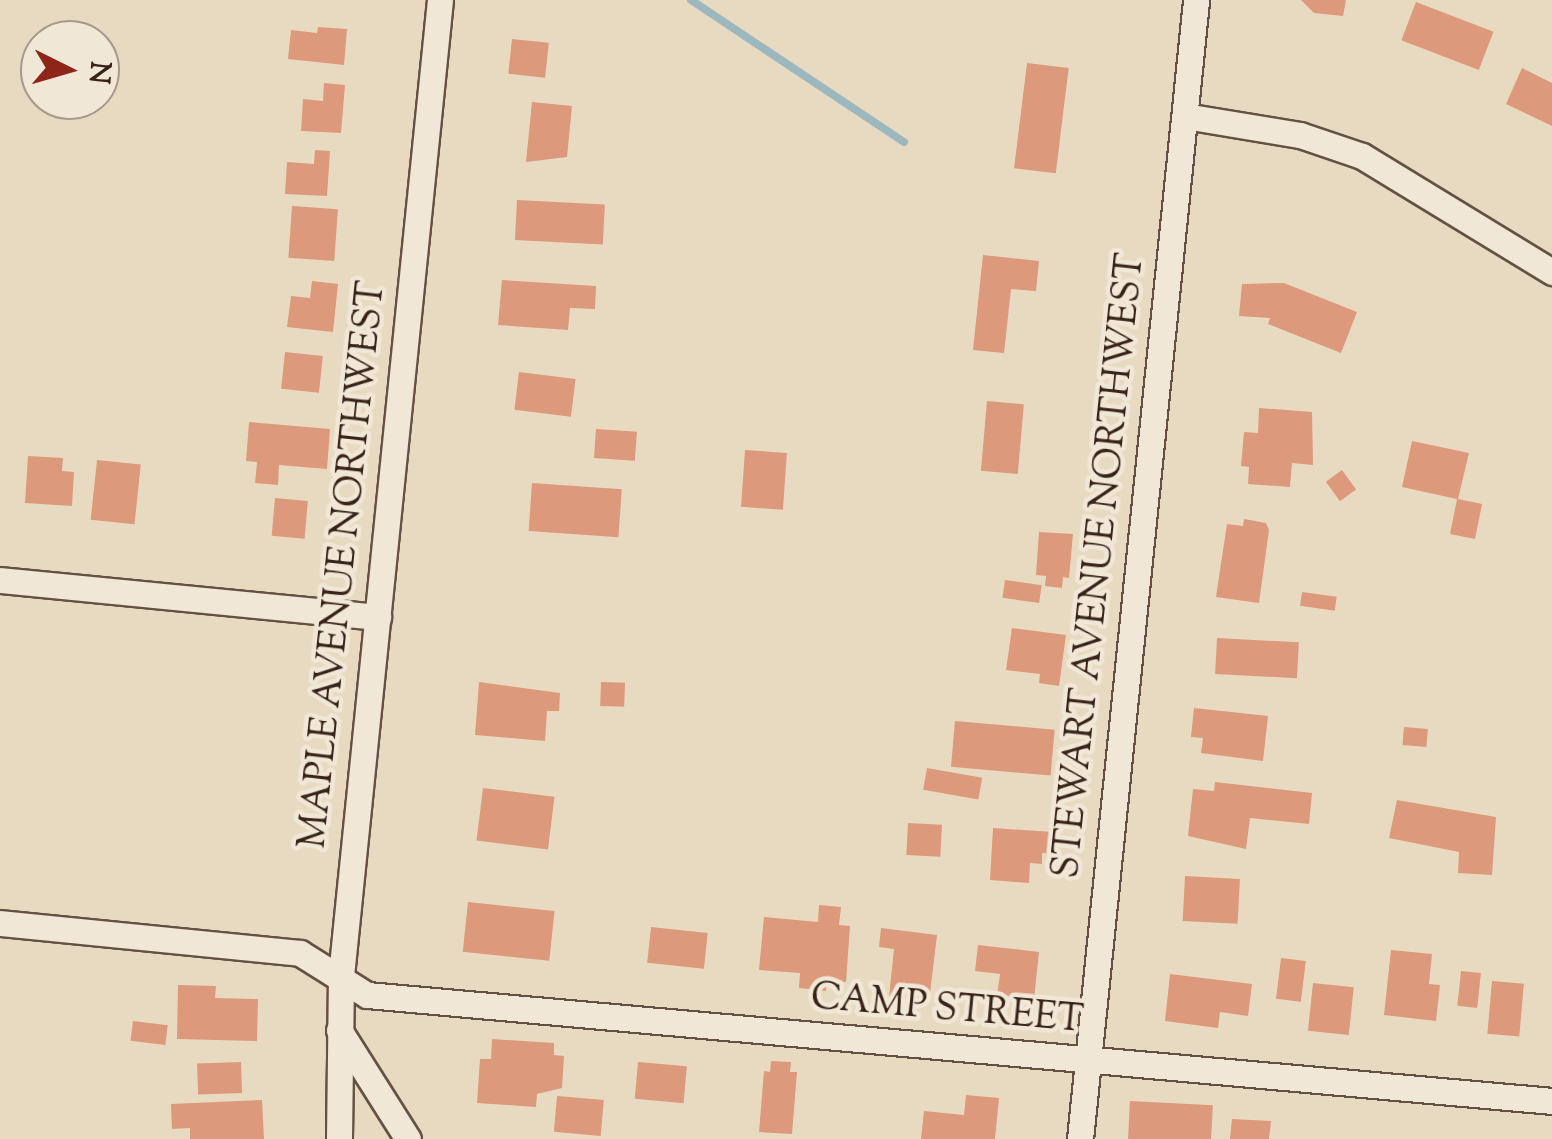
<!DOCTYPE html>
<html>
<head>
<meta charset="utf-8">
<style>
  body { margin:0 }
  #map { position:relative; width:1552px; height:1139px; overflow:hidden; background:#e8dac1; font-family:"Sorts Mill Goudy",serif }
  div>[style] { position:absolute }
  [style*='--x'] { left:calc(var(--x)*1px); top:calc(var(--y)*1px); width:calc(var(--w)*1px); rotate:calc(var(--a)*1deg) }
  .stream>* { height:8px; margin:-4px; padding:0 4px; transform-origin:4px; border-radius:4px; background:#9db7bf }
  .building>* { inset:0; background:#dd997c; transform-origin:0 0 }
  .roads { filter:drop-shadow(2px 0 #655143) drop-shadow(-2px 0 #655143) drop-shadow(0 2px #655143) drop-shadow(0 -2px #655143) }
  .street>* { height:25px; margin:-12.5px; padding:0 12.5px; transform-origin:12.5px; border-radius:12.5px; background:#f0e7d7 }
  span { translate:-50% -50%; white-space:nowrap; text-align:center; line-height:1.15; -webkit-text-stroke:9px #f0e7d7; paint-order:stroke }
  .street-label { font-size:38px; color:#392319 }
  .north { position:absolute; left:20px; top:20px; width:100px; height:100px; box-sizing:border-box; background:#f0e7d7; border:2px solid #a7998b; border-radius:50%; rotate:95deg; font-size:28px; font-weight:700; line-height:40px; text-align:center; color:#392319 }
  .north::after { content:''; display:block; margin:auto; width:35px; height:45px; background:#8f2418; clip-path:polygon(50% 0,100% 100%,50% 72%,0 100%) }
</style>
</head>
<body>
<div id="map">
  <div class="stream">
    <i style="--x:691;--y:0;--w:256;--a:33.7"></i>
  </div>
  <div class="building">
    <i style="clip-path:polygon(1301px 0,1346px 0,1343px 16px,1314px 13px)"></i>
    <i style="left:1416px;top:2px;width:83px;height:41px;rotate:21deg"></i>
    <i style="clip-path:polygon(318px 27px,347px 29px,344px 65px,288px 59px,291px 30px,317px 33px)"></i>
    <i style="left:512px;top:39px;width:37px;height:35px;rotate:6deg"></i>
    <i style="left:1027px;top:63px;width:42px;height:106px;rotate:7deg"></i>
    <i style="clip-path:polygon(1522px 68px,1552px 83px,1552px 126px,1506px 104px)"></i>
    <i style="clip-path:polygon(324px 83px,345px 85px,341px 133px,301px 131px,303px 99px,323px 101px)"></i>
    <i style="clip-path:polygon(532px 102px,572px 106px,567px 157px,526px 162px)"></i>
    <i style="clip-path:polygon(315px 150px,330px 151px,327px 196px,285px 194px,287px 162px,314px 164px)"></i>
    <i style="left:517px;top:200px;width:88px;height:40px;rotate:3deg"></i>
    <i style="left:292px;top:206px;width:46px;height:52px;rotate:4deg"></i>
    <i style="clip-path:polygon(983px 255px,1039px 261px,1036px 291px,1011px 289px,1004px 353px,973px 350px)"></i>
    <i style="clip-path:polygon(502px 280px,596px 286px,595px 309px,570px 308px,568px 330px,498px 325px)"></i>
    <i style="clip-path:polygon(312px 281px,338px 284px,333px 332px,287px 327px,291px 296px,310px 298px)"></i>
    <i style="clip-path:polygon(1284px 283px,1357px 312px,1341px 353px,1268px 324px,1270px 318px,1239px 316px,1242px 284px)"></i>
    <i style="left:285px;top:352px;width:38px;height:37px;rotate:6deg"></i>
    <i style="left:519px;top:372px;width:57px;height:38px;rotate:7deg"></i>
    <i style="left:987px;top:401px;width:37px;height:70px;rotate:5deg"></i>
    <i style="clip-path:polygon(1259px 408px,1312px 412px,1313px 465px,1292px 463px,1290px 487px,1248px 484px,1249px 467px,1241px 466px,1244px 432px,1258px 433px)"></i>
    <i style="clip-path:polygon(249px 422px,330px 429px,327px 469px,279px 465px,278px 485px,255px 483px,257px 462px,246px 461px)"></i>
    <i style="left:596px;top:429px;width:41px;height:29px;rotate:4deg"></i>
    <i style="clip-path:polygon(1412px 441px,1469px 453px,1458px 499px,1482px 504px,1475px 539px,1450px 534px,1457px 499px,1402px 487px)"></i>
    <i style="left:745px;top:450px;width:42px;height:57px;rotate:4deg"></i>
    <i style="clip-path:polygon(28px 456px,63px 458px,62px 471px,74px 472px,72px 506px,25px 503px)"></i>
    <i style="left:97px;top:460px;width:44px;height:60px;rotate:6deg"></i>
    <i style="left:1342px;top:470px;width:24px;height:20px;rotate:54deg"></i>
    <i style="left:532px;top:483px;width:90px;height:48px;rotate:4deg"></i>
    <i style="left:275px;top:498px;width:33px;height:38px;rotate:5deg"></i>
    <i style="clip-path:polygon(1244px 519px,1266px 523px,1269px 530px,1259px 603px,1216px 597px,1227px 524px,1243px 526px)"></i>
    <i style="clip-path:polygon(1039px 532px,1073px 534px,1069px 578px,1063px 577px,1062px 588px,1045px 586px,1046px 576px,1036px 575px)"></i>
    <i style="left:1005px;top:580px;width:37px;height:18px;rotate:8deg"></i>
    <i style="left:1302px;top:592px;width:35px;height:14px;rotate:8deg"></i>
    <i style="clip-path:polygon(1012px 628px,1066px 635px,1059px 686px,1039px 683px,1040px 674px,1006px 670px)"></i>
    <i style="left:1217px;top:638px;width:82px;height:36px;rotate:3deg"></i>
    <i style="clip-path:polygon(479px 682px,560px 693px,559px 711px,547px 711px,545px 741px,475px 735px)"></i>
    <i style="left:601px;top:682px;width:24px;height:24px;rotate:2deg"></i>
    <i style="clip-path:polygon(1194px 708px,1268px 716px,1263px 761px,1201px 753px,1203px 738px,1191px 737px)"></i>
    <i style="left:955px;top:721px;width:100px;height:46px;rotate:5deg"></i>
    <i style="left:1404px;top:727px;width:24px;height:18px;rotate:5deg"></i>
    <i style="left:927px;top:768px;width:56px;height:22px;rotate:10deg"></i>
    <i style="clip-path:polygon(1215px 782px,1312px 793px,1309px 824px,1250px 818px,1246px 849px,1188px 836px,1193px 789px,1214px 791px)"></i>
    <i style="left:483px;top:788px;width:72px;height:53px;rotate:7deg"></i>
    <i style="clip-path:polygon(1397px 800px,1496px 817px,1492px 875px,1458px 873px,1459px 852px,1389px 838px)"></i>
    <i style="left:908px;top:823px;width:34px;height:32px;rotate:3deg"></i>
    <i style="clip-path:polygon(993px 828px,1054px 832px,1053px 854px,1042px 853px,1042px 864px,1030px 863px,1029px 883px,990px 880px)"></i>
    <i style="left:1185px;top:876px;width:55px;height:45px;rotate:3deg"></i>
    <i style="left:468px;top:902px;width:87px;height:50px;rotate:6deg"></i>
    <i style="clip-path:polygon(819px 905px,841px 907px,839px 925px,850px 926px,846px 982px,827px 981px,826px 991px,799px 988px,800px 973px,759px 970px,764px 917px,818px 922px)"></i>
    <i style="left:651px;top:927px;width:57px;height:36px;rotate:6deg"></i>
    <i style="clip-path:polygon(881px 928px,937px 935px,929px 1002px,889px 997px,894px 949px,879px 947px)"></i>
    <i style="clip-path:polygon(978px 945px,1039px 952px,1034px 999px,997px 995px,1000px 974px,975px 971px)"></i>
    <i style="clip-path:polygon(1391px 950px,1432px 954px,1429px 984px,1440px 985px,1436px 1021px,1384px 1015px)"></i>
    <i style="left:1281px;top:958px;width:25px;height:41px;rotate:7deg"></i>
    <i style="left:1461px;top:971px;width:20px;height:35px;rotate:6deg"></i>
    <i style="clip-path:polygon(1170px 974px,1252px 984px,1248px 1016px,1220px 1012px,1218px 1028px,1165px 1021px)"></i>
    <i style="left:1492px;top:981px;width:32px;height:53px;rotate:5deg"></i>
    <i style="left:1313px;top:983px;width:41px;height:48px;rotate:6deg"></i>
    <i style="clip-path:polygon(178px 985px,216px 986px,215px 998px,258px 999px,257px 1041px,177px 1039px)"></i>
    <i style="left:133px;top:1021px;width:35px;height:20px;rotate:7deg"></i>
    <i style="clip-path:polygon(492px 1039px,554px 1043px,554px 1055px,564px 1056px,562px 1088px,537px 1094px,536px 1107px,477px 1103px,480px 1059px,491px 1059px)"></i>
    <i style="clip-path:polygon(771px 1061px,791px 1062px,790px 1072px,797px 1072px,792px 1134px,759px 1132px,764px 1071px,770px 1072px)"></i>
    <i style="left:241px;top:1062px;width:31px;height:44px;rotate:88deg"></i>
    <i style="left:638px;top:1062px;width:49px;height:37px;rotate:5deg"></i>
    <i style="clip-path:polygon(966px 1095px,999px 1098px,995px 1139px,921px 1139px,924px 1111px,964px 1115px)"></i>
    <i style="left:557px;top:1096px;width:47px;height:36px;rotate:5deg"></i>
    <i style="clip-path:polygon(262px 1100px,264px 1139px,190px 1139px,190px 1128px,172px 1129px,171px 1104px)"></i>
    <i style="left:1130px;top:1101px;width:83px;height:38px;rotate:3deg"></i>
    <i style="clip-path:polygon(1232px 1119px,1271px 1121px,1269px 1139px,1230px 1139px)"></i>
  </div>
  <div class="roads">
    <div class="street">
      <i style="--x:1185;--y:116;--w:117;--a:9.4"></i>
      <i style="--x:1300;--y:135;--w:65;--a:18.7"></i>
      <i style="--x:1362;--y:156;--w:223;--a:31.4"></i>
      <i style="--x:0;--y:580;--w:380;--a:5.6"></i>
      <i style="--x:0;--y:923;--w:301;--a:5.7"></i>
      <i style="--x:300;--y:953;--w:79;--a:32.1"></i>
      <i style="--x:367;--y:995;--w:1190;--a:5.11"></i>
      <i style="--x:339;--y:1030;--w:129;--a:57.7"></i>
      <i style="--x:339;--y:1139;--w:163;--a:-89.3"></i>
      <i style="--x:341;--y:976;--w:981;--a:-84.21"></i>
      <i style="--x:1080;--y:1139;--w:1145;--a:-84.18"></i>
    </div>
  </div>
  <div class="street-label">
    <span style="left:345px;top:565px;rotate:-84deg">MAPLE AVENUE NORTHWEST</span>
    <span style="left:1101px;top:566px;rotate:-84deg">STEWART AVENUE NORTHWEST</span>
    <span style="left:947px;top:1011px;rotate:5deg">CAMP STREET</span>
  </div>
  <div class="north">N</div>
</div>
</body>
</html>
